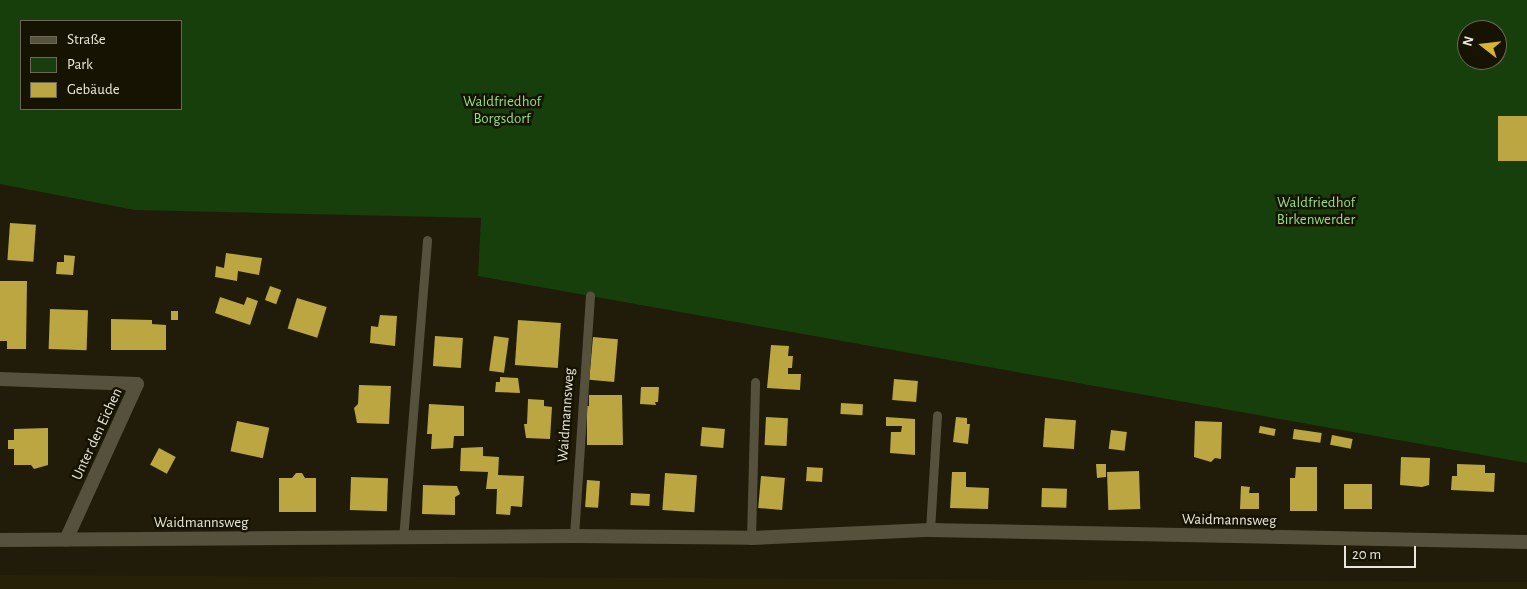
<!DOCTYPE html>
<html>
<head>
<meta charset="utf-8">
<style>
  body { margin:0 }
  #map { position:relative; width:1527px; height:589px; overflow:hidden; background:#201c09; font-family:"Alegreya Sans",sans-serif }
  div>[style] { position:absolute }
  [style*='--x'] { left:calc(var(--x)*1px); top:calc(var(--y)*1px); width:calc(var(--w)*1px); rotate:calc(var(--a)*1deg) }
  .built>* { inset:0; background:#272107 }
  .green>* { inset:0; background:#163f0b }
  .building>* { inset:0; background:#bca641; transform-origin:0 0 }
  .service>* { height:9px; margin:-4.5px; padding:0 4.5px; transform-origin:4.5px; border-radius:4.5px; background:#56513d }
  .minor>* { height:14px; margin:-7px; padding:0 7px; transform-origin:7px; border-radius:7px; background:#56513d }
  span { translate:-50% -50%; white-space:nowrap; text-align:center; line-height:1.15; -webkit-text-stroke:5px #171302; paint-order:stroke }
  .park-label { font-size:15px; color:#92e180 }
  .street-label { font-size:15px; color:#e9e7db }
  .legend { position:absolute; left:20px; top:20px; width:162px; height:90px; box-sizing:border-box; background:#171302; border:1px solid #6b6859; margin:0; padding:6px 9px; list-style:none; font-size:15px; color:#e9e7db }
  .legend li { display:flex; align-items:center; gap:10px; height:25px }
  .legend b { width:25px; border:1px solid #6b6859 }
  .north { position:absolute; left:1457px; top:20px; width:50px; height:50px; box-sizing:border-box; background:#171302; border:1px solid #6b6859; border-radius:50%; rotate:286deg; font-size:14px; font-weight:700; line-height:20px; text-align:center; color:#e9e7db }
  .north::after { content:''; display:block; margin:auto; width:18px; height:22px; background:#d8b434; clip-path:polygon(50% 0,100% 100%,50% 72%,0 100%) }
  .scale { position:absolute; left:1344px; top:546px; width:72px; height:22px; box-sizing:border-box; border:2px solid #e9e7db; border-top:0; padding-left:6px; font-size:15px; line-height:18px; white-space:nowrap; color:#e9e7db; -webkit-text-stroke:4px #171302; paint-order:stroke }
</style>
</head>
<body>
<div id="map">
  <div class="built">
    <i style="clip-path:polygon(0 575px,1527px 582px,1527px 589px,0 589px)"></i>
  </div>
  <div class="green">
    <i style="clip-path:polygon(evenodd,0 0,1527px 0,1527px 463px,478px 276px,481px 218px,135px 210px,0 184px,0 0,21px 21px,181px 21px,181px 109px,21px 109px,21px 21px,0 0,1467px 30px,1497px 30px,1497px 60px,1467px 60px,1467px 30px)"></i>
  </div>
  <div class="building">
    <i style="left:1498px;top:116px;width:29px;height:45px"></i>
    <i style="left:10px;top:223px;width:26px;height:37px;rotate:4deg"></i>
    <i style="clip-path:polygon(226px 253px,262px 258px,259px 275px,238px 271px,237px 281px,215px 277px,216px 266px,224px 268px)"></i>
    <i style="clip-path:polygon(64px 255px,75px 256px,73px 275px,56px 274px,57px 262px,64px 262px)"></i>
    <i style="clip-path:polygon(0 281px,27px 281px,26px 349px,7px 349px,7px 341px,0 341px)"></i>
    <i style="left:270px;top:286px;width:12px;height:15px;rotate:20deg"></i>
    <i style="clip-path:polygon(220px 297px,244px 305px,247px 297px,258px 301px,250px 325px,215px 313px)"></i>
    <i style="left:297px;top:298px;width:31px;height:32px;rotate:17deg"></i>
    <i style="left:50px;top:309px;width:38px;height:40px;rotate:2deg"></i>
    <i style="left:171px;top:311px;width:7px;height:9px"></i>
    <i style="clip-path:polygon(380px 315px,397px 316px,395px 346px,370px 343px,371px 326px,378px 327px)"></i>
    <i style="clip-path:polygon(111px 319px,152px 320px,152px 324px,166px 325px,166px 350px,111px 350px)"></i>
    <i style="left:518px;top:320px;width:43px;height:45px;rotate:4deg"></i>
    <i style="left:435px;top:336px;width:28px;height:30px;rotate:4deg"></i>
    <i style="left:494px;top:336px;width:15px;height:35px;rotate:8deg"></i>
    <i style="left:593px;top:337px;width:25px;height:43px;rotate:5deg"></i>
    <i style="clip-path:polygon(771px 345px,789px 346px,788px 356px,793px 356px,792px 368px,788px 368px,788px 374px,801px 374px,800px 390px,767px 388px)"></i>
    <i style="clip-path:polygon(500px 377px,518px 378px,520px 393px,495px 392px,496px 382px,500px 382px)"></i>
    <i style="left:894px;top:379px;width:24px;height:21px;rotate:5deg"></i>
    <i style="clip-path:polygon(359px 385px,391px 386px,389px 424px,357px 423px,354px 408px,358px 404px)"></i>
    <i style="clip-path:polygon(641px 387px,659px 387px,658px 402px,655px 402px,656px 405px,640px 404px)"></i>
    <i style="clip-path:polygon(589px 395px,622px 395px,623px 445px,587px 445px,587px 406px,589px 406px)"></i>
    <i style="clip-path:polygon(528px 399px,544px 400px,544px 406px,552px 407px,550px 439px,526px 438px,524px 424px,527px 424px)"></i>
    <i style="left:841px;top:403px;width:22px;height:11px;rotate:3deg"></i>
    <i style="clip-path:polygon(429px 404px,464px 406px,464px 436px,454px 436px,453px 448px,431px 449px,432px 434px,427px 434px)"></i>
    <i style="left:766px;top:417px;width:22px;height:28px;rotate:3deg"></i>
    <i style="clip-path:polygon(886px 417px,915px 419px,915px 455px,890px 453px,891px 432px,901px 432px,902px 426px,886px 426px)"></i>
    <i style="clip-path:polygon(956px 417px,967px 418px,967px 424px,970px 424px,968px 444px,953px 442px)"></i>
    <i style="left:1045px;top:418px;width:31px;height:29px;rotate:4deg"></i>
    <i style="left:237px;top:421px;width:33px;height:31px;rotate:12deg"></i>
    <i style="clip-path:polygon(1195px 421px,1222px 422px,1221px 459px,1215px 458px,1211px 462px,1194px 457px)"></i>
    <i style="left:1260px;top:426px;width:16px;height:7px;rotate:11deg"></i>
    <i style="left:702px;top:427px;width:23px;height:19px;rotate:5deg"></i>
    <i style="clip-path:polygon(48px 428px,48px 465px,34px 469px,31px 465px,14px 465px,14px 449px,8px 449px,8px 440px,14px 440px,14px 429px)"></i>
    <i style="left:1294px;top:429px;width:28px;height:10px;rotate:8deg"></i>
    <i style="left:1111px;top:430px;width:16px;height:19px;rotate:7deg"></i>
    <i style="left:1332px;top:435px;width:21px;height:10px;rotate:11deg"></i>
    <i style="clip-path:polygon(483px 447px,483px 456px,499px 457px,498px 475px,524px 476px,522px 507px,511px 506px,510px 515px,496px 514px,497px 489px,486px 489px,488px 472px,460px 471px,461px 448px)"></i>
    <i style="left:159px;top:448px;width:19px;height:19px;rotate:28deg"></i>
    <i style="clip-path:polygon(1401px 457px,1430px 458px,1429px 485px,1422px 487px,1400px 485px)"></i>
    <i style="clip-path:polygon(1096px 464px,1106px 464px,1106px 477px,1097px 478px)"></i>
    <i style="clip-path:polygon(1457px 464px,1485px 465px,1485px 473px,1495px 473px,1494px 492px,1451px 490px,1452px 476px,1457px 476px)"></i>
    <i style="left:807px;top:467px;width:16px;height:14px;rotate:4deg"></i>
    <i style="clip-path:polygon(1296px 467px,1317px 467px,1317px 511px,1290px 511px,1290px 478px,1295px 478px)"></i>
    <i style="left:1139px;top:471px;width:38px;height:32px;rotate:88deg"></i>
    <i style="clip-path:polygon(952px 472px,966px 472px,966px 487px,989px 488px,988px 509px,950px 508px)"></i>
    <i style="clip-path:polygon(296px 473px,302px 473px,305px 478px,316px 478px,316px 512px,279px 512px,279px 478px,292px 478px)"></i>
    <i style="left:665px;top:473px;width:32px;height:37px;rotate:4deg"></i>
    <i style="left:761px;top:476px;width:24px;height:32px;rotate:5deg"></i>
    <i style="left:351px;top:477px;width:37px;height:33px;rotate:2deg"></i>
    <i style="left:587px;top:480px;width:13px;height:27px;rotate:4deg"></i>
    <i style="left:1344px;top:484px;width:28px;height:25px"></i>
    <i style="clip-path:polygon(423px 485px,457px 486px,460px 494px,455px 497px,455px 515px,422px 514px)"></i>
    <i style="clip-path:polygon(1241px 486px,1250px 487px,1249px 493px,1259px 493px,1259px 509px,1240px 509px)"></i>
    <i style="left:1042px;top:488px;width:25px;height:19px;rotate:2deg"></i>
    <i style="left:631px;top:493px;width:19px;height:12px;rotate:3deg"></i>
  </div>
  <div class="service">
    <i style="--x:930;--y:530;--w:115;--a:-86.5"></i>
    <i style="--x:574;--y:536;--w:241;--a:-86.2"></i>
    <i style="--x:751;--y:538;--w:156;--a:-88.5"></i>
    <i style="--x:403;--y:539;--w:300;--a:-85.4"></i>
  </div>
  <div class="minor">
    <i style="--x:0;--y:379;--w:137;--a:2.1"></i>
    <i style="--x:137;--y:384;--w:171;--a:114.5"></i>
    <i style="--x:0;--y:540;--w:574;--a:-0.4"></i>
    <i style="--x:574;--y:536;--w:177;--a:0.6"></i>
    <i style="--x:751;--y:538;--w:179;--a:-2.6"></i>
    <i style="--x:930;--y:530;--w:597;--a:1.15"></i>
  </div>
  <div class="park-label">
    <span style="left:502px;top:110px">Waldfriedhof<br>Borgsdorf</span>
    <span style="left:1316px;top:211px">Waldfriedhof<br>Birkenwerder</span>
  </div>
  <div class="street-label">
    <span style="left:566px;top:415px;rotate:-86deg">Waidmannsweg</span>
    <span style="left:97px;top:434px;rotate:-65deg">Unter den Eichen</span>
    <span style="left:1229px;top:520px;rotate:1deg">Waidmannsweg</span>
    <span style="left:201px;top:523px">Waidmannsweg</span>
  </div>
  <ul class="legend">
  <li><b style="height:6px;background:#56513d"></b>Straße</li>
  <li><b style="height:14px;background:#163f0b"></b>Park</li>
  <li><b style="height:14px;background:#bca641"></b>Gebäude</li>
  </ul>
  <div class="north">N</div>
  <div class="scale">20 m</div>
</div>
</body>
</html>
